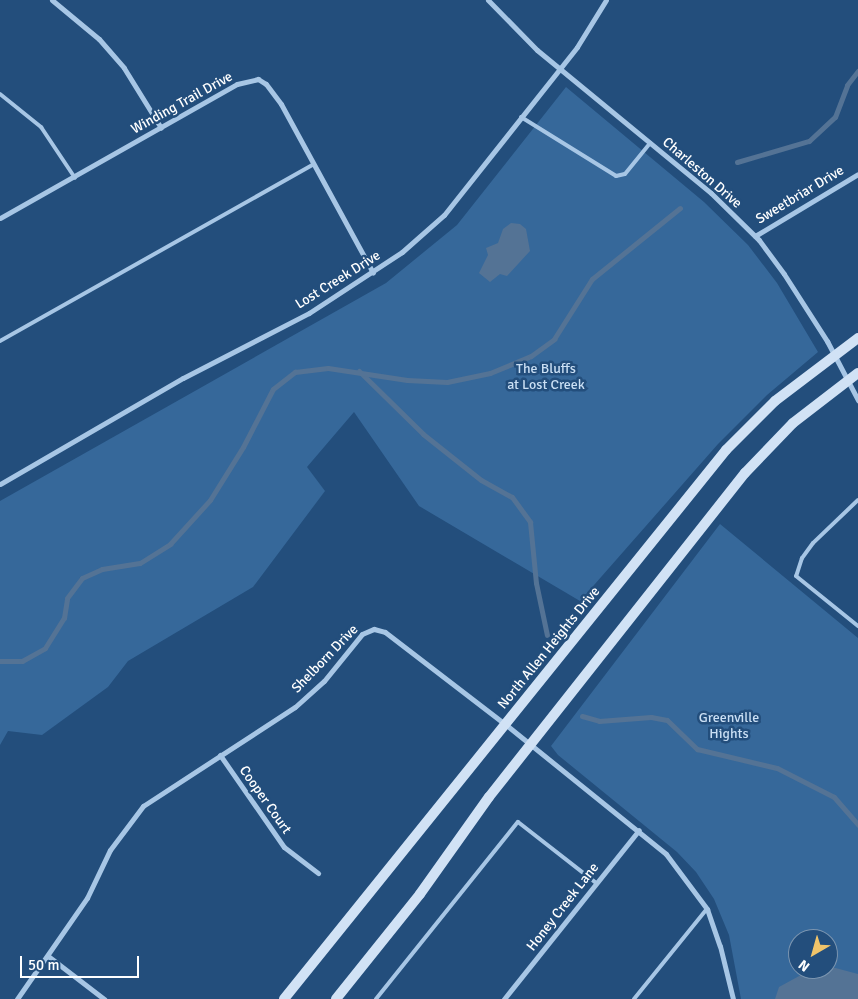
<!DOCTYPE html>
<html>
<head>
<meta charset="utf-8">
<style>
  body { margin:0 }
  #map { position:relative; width:858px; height:999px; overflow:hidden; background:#234e7c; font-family:Signika,sans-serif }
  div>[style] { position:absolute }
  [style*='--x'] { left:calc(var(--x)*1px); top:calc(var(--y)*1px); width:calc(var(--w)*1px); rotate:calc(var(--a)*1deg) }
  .green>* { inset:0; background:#36689a }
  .water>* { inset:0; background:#547395 }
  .stream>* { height:5px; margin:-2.5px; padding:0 2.5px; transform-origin:2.5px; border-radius:2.5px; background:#547395 }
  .service>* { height:4px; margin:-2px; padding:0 2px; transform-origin:2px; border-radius:2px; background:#a7c6e5 }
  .minor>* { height:5px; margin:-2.5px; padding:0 2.5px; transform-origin:2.5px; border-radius:2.5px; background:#a7c6e5 }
  .secondary>* { height:10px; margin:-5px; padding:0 5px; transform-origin:5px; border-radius:5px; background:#d1e2f5 }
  span { translate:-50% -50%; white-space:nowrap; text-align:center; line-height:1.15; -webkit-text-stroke:5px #234e7c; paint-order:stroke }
  .street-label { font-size:14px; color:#fff }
  .park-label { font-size:14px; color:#cadff4 }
  .north { position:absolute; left:788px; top:929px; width:50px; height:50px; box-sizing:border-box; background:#234e7c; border:1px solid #7b95b0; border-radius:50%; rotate:218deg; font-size:14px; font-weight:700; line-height:20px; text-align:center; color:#fff }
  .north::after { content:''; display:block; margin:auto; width:18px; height:22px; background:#f0c46a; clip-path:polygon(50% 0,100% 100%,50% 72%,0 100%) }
  .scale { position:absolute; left:20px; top:956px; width:119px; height:22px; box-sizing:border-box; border:2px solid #fff; border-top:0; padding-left:6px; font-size:15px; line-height:18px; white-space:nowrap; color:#fff; -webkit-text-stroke:4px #234e7c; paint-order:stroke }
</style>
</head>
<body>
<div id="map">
  <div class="green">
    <i style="clip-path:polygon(566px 87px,704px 202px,748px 245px,777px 283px,818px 352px,767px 395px,718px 444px,580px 601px,419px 506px,354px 412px,307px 467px,325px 491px,253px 587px,128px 661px,108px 687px,42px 735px,8px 731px,0 745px,0 501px,386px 283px,457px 225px)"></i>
    <i style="clip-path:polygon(evenodd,720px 524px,858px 638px,858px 999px,741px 999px,729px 935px,714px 899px,696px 872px,677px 852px,558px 755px,551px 746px,720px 524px,798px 939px,828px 939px,828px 969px,798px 969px,798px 939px)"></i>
  </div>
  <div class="water">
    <i style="clip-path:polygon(511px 223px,520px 224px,526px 229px,530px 251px,507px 276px,500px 274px,490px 282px,479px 273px,488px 255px,486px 248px,498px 243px,503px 229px)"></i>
    <i style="clip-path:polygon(828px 966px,858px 974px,858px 999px,775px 999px,779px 987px,801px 975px,828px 969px)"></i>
  </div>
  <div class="stream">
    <i style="--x:737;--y:162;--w:75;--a:-16.3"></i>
    <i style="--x:809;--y:141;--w:35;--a:-43"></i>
    <i style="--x:835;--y:117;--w:34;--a:-69"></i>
    <i style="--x:847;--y:85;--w:18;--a:-52"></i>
    <i style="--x:359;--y:371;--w:90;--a:44.5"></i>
    <i style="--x:423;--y:434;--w:74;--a:38.4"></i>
    <i style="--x:481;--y:480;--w:35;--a:29"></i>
    <i style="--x:512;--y:497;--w:31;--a:54"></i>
    <i style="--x:530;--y:522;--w:61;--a:84.4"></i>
    <i style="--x:536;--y:583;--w:53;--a:78.1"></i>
    <i style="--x:0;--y:661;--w:22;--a:0"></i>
    <i style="--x:22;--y:661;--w:26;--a:-29"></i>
    <i style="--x:45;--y:648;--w:36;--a:-58"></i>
    <i style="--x:64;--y:618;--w:20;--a:-81"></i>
    <i style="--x:67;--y:598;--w:25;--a:-53"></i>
    <i style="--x:82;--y:578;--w:22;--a:-24"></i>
    <i style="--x:102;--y:569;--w:38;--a:-9"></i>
    <i style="--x:140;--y:563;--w:36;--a:-32"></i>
    <i style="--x:170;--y:544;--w:59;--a:-47.7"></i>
    <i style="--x:210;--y:500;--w:62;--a:-58.1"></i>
    <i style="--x:243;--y:447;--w:65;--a:-62.7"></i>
    <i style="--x:273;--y:389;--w:28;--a:-38"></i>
    <i style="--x:295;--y:372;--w:33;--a:-7"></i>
    <i style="--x:328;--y:368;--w:80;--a:8.6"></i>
    <i style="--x:407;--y:380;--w:40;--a:2.9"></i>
    <i style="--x:447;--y:382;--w:44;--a:-11.8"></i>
    <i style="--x:490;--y:373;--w:44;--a:-22.5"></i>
    <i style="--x:531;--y:356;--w:29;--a:-36"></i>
    <i style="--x:554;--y:339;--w:71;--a:-57.7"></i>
    <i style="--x:592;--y:279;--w:113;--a:-38.9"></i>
    <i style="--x:582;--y:716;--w:18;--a:16"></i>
    <i style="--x:599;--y:721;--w:52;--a:-4.4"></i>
    <i style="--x:651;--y:717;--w:16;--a:11"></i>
    <i style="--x:667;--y:720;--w:42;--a:44"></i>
    <i style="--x:697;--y:749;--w:82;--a:13.4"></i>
    <i style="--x:777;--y:768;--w:64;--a:27"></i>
    <i style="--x:834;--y:797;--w:37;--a:49"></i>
  </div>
  <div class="service">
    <i style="--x:0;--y:94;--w:53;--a:38.8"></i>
    <i style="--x:41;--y:127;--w:61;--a:56.3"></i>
    <i style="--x:521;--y:117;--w:112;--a:31.8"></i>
    <i style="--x:616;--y:176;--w:9;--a:-13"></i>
    <i style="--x:625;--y:174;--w:40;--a:-51"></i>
    <i style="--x:0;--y:341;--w:360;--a:-29.4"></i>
    <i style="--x:858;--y:500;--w:62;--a:136.3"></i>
    <i style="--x:813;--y:543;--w:19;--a:126"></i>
    <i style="--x:802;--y:558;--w:19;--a:108"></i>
    <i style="--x:796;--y:576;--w:80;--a:38.9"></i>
    <i style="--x:376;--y:999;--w:227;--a:-51.3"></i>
    <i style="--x:518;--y:822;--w:99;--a:38"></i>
    <i style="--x:634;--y:999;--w:116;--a:-51"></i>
  </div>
  <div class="minor">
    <i style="--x:52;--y:0;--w:61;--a:39.7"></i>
    <i style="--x:99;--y:39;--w:38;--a:49"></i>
    <i style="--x:124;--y:68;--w:70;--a:58.3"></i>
    <i style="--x:488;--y:0;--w:70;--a:45.6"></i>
    <i style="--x:537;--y:50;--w:225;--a:39.4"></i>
    <i style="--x:711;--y:193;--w:67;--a:44.4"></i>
    <i style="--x:759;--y:240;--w:42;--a:53.7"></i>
    <i style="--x:784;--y:274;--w:80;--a:57.3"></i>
    <i style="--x:827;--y:341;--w:67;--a:62.3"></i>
    <i style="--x:0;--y:218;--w:272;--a:-29.5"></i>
    <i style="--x:237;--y:84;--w:22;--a:-13"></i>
    <i style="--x:258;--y:79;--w:9;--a:32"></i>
    <i style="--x:266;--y:84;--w:25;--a:53"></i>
    <i style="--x:281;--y:104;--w:192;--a:61.4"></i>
    <i style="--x:755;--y:236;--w:120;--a:-31"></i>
    <i style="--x:0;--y:484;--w:211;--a:-30.1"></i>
    <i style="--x:183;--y:378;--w:142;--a:-27.3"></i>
    <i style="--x:309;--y:313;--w:111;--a:-33.3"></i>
    <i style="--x:402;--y:252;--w:56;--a:-41.4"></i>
    <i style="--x:444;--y:215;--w:214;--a:-51.6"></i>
    <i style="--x:577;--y:47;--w:55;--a:-58.3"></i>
    <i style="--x:220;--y:755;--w:112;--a:55.2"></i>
    <i style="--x:284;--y:847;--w:43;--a:37.4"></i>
    <i style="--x:48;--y:956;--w:71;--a:37.5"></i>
    <i style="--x:17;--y:999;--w:123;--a:-55.3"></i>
    <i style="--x:87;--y:898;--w:53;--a:-64.4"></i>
    <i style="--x:110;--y:850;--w:55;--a:-53.1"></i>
    <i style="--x:143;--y:806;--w:181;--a:-33.1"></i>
    <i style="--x:295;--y:707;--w:39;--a:-42"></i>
    <i style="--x:324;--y:681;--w:60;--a:-51"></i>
    <i style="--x:362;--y:634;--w:13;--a:-23"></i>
    <i style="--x:374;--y:629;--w:11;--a:15"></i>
    <i style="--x:385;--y:632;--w:151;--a:37.5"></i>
    <i style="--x:505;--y:724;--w:207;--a:38.9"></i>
    <i style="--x:666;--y:854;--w:69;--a:53.3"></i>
    <i style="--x:707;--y:909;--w:39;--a:71"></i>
    <i style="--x:720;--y:946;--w:55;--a:76.2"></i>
    <i style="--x:504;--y:999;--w:216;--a:-51.4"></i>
  </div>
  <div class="secondary">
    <i style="--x:284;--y:999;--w:705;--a:-51.16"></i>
    <i style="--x:726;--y:450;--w:69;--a:-45"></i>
    <i style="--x:775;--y:401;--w:104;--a:-37.2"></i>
    <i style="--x:336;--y:999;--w:134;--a:-51.3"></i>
    <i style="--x:420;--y:894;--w:119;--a:-54.6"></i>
    <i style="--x:489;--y:797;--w:413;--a:-51.7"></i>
    <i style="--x:745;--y:473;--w:69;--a:-46.2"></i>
    <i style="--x:793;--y:423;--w:82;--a:-37.6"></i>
  </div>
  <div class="street-label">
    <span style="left:182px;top:103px;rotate:-29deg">Winding Trail Drive</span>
    <span style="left:702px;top:173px;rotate:41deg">Charleston Drive</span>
    <span style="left:800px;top:195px;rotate:-31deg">Sweetbriar Drive</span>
    <span style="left:338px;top:280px;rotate:-32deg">Lost Creek Drive</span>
    <span style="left:549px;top:648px;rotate:-51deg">North Allen Heights Drive</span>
    <span style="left:325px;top:659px;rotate:-46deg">Shelborn Drive</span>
    <span style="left:265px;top:800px;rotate:55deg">Cooper Court</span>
    <span style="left:563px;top:907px;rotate:-52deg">Honey Creek Lane</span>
  </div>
  <div class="park-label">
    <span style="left:546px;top:377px">The Bluffs<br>at Lost Creek</span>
    <span style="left:729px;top:726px">Greenville<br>Hights</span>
  </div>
  <div class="north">N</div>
  <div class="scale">50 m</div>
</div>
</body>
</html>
